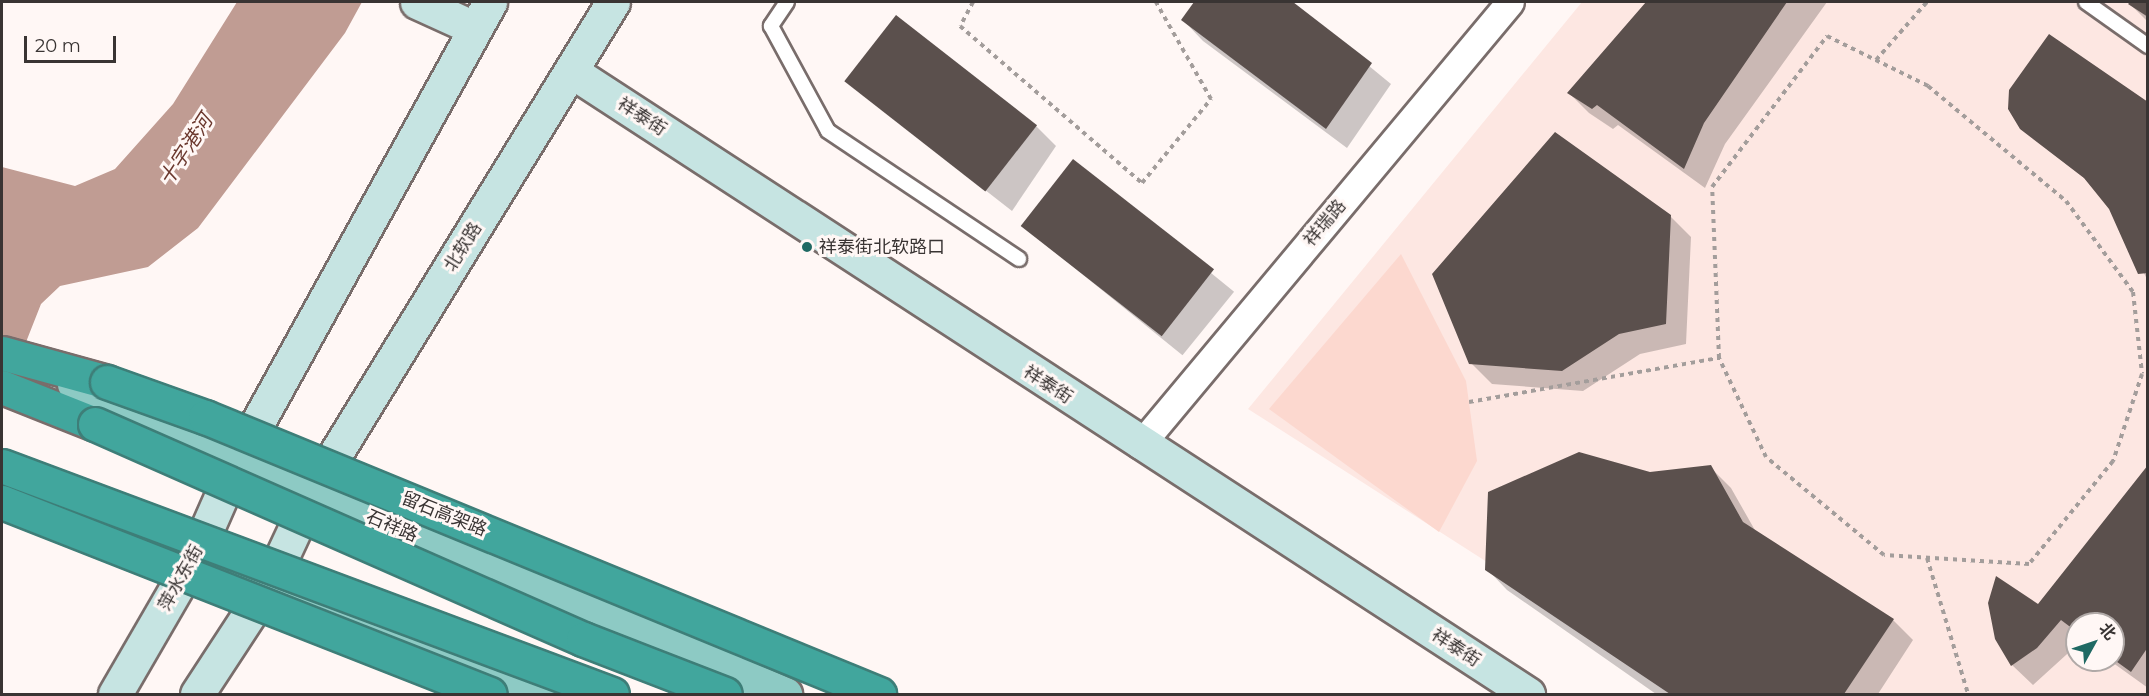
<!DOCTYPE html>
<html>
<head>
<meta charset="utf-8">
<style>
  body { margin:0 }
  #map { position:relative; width:2149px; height:696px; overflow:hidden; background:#fff7f5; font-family:Montserrat,"Noto Sans SC",sans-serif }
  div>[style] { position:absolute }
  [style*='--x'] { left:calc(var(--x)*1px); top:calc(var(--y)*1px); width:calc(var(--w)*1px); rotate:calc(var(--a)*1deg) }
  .built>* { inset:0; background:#fde7e2 }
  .green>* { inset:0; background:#fcd8cf }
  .water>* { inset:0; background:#c09c93 }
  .shadow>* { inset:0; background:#0003; transform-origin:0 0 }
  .building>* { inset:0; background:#5b504d; transform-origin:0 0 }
  .path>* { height:4px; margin-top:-2px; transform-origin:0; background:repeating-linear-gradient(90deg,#a39d9b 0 4.5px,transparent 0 9px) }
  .roads { filter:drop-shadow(2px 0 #796d6b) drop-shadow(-2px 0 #796d6b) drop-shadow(0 2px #796d6b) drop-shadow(0 -2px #796d6b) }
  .lane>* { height:14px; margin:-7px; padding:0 7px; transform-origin:7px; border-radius:7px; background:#fff }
  .street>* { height:27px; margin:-13.5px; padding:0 13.5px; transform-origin:13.5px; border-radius:13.5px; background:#fff }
  .secondary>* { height:33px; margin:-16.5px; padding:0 16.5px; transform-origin:16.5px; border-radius:16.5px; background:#c6e4e2 }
  .primary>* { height:33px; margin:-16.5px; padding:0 16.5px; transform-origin:16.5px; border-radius:16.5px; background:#8dcac4 }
  .highway>* { height:33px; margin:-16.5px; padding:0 16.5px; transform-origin:16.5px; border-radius:16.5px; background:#41a69d }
  .bridges { filter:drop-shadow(2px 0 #3e7e78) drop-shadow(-2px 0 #3e7e78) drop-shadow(0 2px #3e7e78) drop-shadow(0 -2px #3e7e78) }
  .highway-bridge>* { height:33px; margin:-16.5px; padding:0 16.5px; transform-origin:16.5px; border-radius:16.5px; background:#41a69d }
  .dots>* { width:16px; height:16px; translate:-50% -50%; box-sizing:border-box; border:3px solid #fff7f5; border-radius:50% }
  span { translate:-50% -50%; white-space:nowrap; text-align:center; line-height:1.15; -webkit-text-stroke:6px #fff7f5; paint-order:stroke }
  .street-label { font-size:18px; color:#393433 }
  .poi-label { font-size:18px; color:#393433 }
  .left { translate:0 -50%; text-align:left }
  .water-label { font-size:20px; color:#6b382e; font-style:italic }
  .frame { position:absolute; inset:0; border:3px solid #393433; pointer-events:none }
  .north { position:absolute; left:2065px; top:612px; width:60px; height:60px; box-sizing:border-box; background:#fff7f5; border:2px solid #b0a9a7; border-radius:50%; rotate:50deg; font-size:16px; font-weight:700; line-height:24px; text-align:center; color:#393433 }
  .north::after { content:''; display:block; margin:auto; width:21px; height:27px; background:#1f6963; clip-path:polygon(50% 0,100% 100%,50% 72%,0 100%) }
  .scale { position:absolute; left:24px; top:36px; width:92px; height:27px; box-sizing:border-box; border:3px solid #393433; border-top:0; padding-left:8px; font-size:18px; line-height:21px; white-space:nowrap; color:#393433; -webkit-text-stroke:4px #fff7f5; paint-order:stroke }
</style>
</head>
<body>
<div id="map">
  <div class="built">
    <i style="clip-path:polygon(evenodd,1582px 2px,2147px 2px,2147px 694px,1693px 694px,1248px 409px,1582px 2px,2077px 624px,2113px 624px,2113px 660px,2077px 660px,2077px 624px)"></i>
  </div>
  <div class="green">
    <i style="clip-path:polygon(1401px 254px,1466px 381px,1477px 461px,1439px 532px,1269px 409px)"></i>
  </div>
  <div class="water">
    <i style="clip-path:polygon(237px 2px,362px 2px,345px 33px,198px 228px,148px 267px,60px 286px,41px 304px,2px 403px,2px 167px,75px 186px,115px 169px,173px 104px)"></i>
  </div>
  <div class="shadow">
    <i style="clip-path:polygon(1196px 2px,1291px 2px,1391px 84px,1347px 148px,1203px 41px,1183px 20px)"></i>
    <i style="clip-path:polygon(1648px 2px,1827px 2px,1725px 144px,1705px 188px,1618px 125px,1613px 129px,1589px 113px,1569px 93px)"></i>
    <i style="clip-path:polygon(2132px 2px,2148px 2px,2148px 22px,2130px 4px)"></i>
    <i style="clip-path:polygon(848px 83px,1036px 126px,1056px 146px,1012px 211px)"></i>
    <i style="clip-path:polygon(2148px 104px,2148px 281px,2110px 208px,2084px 178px,2021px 129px)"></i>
    <i style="left:1074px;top:162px;width:206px;height:82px;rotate:39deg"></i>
    <i style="clip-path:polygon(1670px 216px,1691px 237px,1686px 344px,1640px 354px,1583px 391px,1492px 384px,1471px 363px)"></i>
    <i style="clip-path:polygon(1710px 467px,1731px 488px,1756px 532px,1893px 620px,1913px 640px,1878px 694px,1656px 694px,1507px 590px,1487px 569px,1649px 473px)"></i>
    <i style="clip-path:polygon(2148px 467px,2148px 688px,2109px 660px,2113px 624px,2077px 624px,2077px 645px,2033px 685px,2012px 665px,2038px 606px)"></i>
  </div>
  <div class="building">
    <i style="clip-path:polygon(1194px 2px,1293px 2px,1372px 63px,1326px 129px,1181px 20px)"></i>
    <i style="clip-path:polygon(1646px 2px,1787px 2px,1704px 123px,1684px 169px,1597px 105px,1592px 109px,1567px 93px)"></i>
    <i style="clip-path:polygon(2130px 2px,2148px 2px,2148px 17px,2128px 4px)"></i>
    <i style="left:896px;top:15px;width:179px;height:84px;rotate:38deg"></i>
    <i style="clip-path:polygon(2049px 34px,2148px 102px,2148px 273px,2138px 274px,2109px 209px,2084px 178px,2020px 129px,2008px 109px,2009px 90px)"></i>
    <i style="clip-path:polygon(1555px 132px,1671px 215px,1666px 324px,1619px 334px,1562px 371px,1469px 364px,1432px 274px)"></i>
    <i style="left:1073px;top:159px;width:179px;height:85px;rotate:38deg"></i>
    <i style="clip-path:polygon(1579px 452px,1650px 472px,1711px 465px,1743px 522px,1894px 619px,1844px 694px,1670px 694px,1485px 570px,1488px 492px)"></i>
    <i style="clip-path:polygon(2148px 465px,2148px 647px,2131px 672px,2113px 659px,2113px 624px,2077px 624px,2077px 632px,2061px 620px,2037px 648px,2011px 666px,1995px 639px,1988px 603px,1996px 576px,2038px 604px)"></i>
  </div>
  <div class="path">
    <i style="--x:973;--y:2;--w:27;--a:118"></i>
    <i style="--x:960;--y:26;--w:240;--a:40.8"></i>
    <i style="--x:1142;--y:183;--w:109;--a:-50.6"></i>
    <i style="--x:1211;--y:99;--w:112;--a:-119.6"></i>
    <i style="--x:1827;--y:36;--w:113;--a:26.3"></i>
    <i style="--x:1928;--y:86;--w:180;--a:39.8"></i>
    <i style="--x:2066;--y:201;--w:113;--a:53.6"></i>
    <i style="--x:2133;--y:292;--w:82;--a:83.7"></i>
    <i style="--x:2142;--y:374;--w:92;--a:108.4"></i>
    <i style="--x:2113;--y:461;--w:133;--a:129.2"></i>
    <i style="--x:2029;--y:564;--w:145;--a:-176.4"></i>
    <i style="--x:1884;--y:555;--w:153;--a:-140.3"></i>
    <i style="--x:1766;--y:457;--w:110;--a:-115.4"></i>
    <i style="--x:1719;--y:358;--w:171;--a:-92.3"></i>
    <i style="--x:1712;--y:187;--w:190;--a:-52.7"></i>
    <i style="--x:1876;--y:60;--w:77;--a:-48.7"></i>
    <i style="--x:1469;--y:402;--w:254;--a:-10"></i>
    <i style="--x:1927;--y:558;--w:142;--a:73.2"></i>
  </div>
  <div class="roads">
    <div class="lane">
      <i style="--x:787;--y:2;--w:29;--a:124"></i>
      <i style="--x:771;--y:26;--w:119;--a:61.5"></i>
      <i style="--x:828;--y:131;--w:230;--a:33.8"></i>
      <i style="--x:2086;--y:2;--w:76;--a:35.4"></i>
    </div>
    <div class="street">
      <i style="--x:1140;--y:445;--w:577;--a:-50.13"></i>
    </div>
    <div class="secondary">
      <i style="--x:417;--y:2;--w:63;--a:24.5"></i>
      <i style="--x:571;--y:71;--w:1142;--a:33.06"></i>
      <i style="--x:115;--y:694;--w:160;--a:-59.9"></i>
      <i style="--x:195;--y:556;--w:107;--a:-66.3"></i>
      <i style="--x:238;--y:458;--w:521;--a:-61.07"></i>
      <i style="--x:197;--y:694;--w:131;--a:-56.8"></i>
      <i style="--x:269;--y:584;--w:102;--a:-64.9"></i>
      <i style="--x:312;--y:492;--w:575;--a:-58.44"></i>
    </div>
    <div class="primary">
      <i style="--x:74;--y:384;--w:776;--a:23.56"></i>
      <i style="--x:2;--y:485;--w:585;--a:20.95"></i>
    </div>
    <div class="highway">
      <i style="--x:2;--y:353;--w:109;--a:15.4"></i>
      <i style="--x:2;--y:387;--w:100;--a:21.7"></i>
    </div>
  </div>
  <div class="bridges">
    <div class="highway-bridge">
      <i style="--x:107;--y:382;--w:104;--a:19.7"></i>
      <i style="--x:205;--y:417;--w:729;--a:22.34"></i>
      <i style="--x:95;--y:424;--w:533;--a:23.78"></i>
      <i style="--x:583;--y:639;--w:152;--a:21.2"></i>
      <i style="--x:2;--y:466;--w:651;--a:20.49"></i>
      <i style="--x:2;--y:502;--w:524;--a:21.48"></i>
    </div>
  </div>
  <div class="dots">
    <i style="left:807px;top:247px;background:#1f6963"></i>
  </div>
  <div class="street-label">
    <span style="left:642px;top:117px;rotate:33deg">祥泰街</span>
    <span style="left:1325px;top:223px;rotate:-50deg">祥瑞路</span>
    <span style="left:463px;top:247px;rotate:-58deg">北软路</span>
    <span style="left:1048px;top:385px;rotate:33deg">祥泰街</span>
    <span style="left:444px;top:514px;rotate:22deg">留石高架路</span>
    <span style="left:392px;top:526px;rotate:23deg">石祥路</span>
    <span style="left:181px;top:578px;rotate:-61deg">萍水东街</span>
    <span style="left:1456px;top:648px;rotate:33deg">祥泰街</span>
  </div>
  <div class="poi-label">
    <span class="left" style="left:819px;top:247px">祥泰街北软路口</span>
  </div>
  <div class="water-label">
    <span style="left:186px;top:150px;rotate:-57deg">十字港河</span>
  </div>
  <div class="frame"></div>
  <div class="north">北</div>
  <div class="scale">20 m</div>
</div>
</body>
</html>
